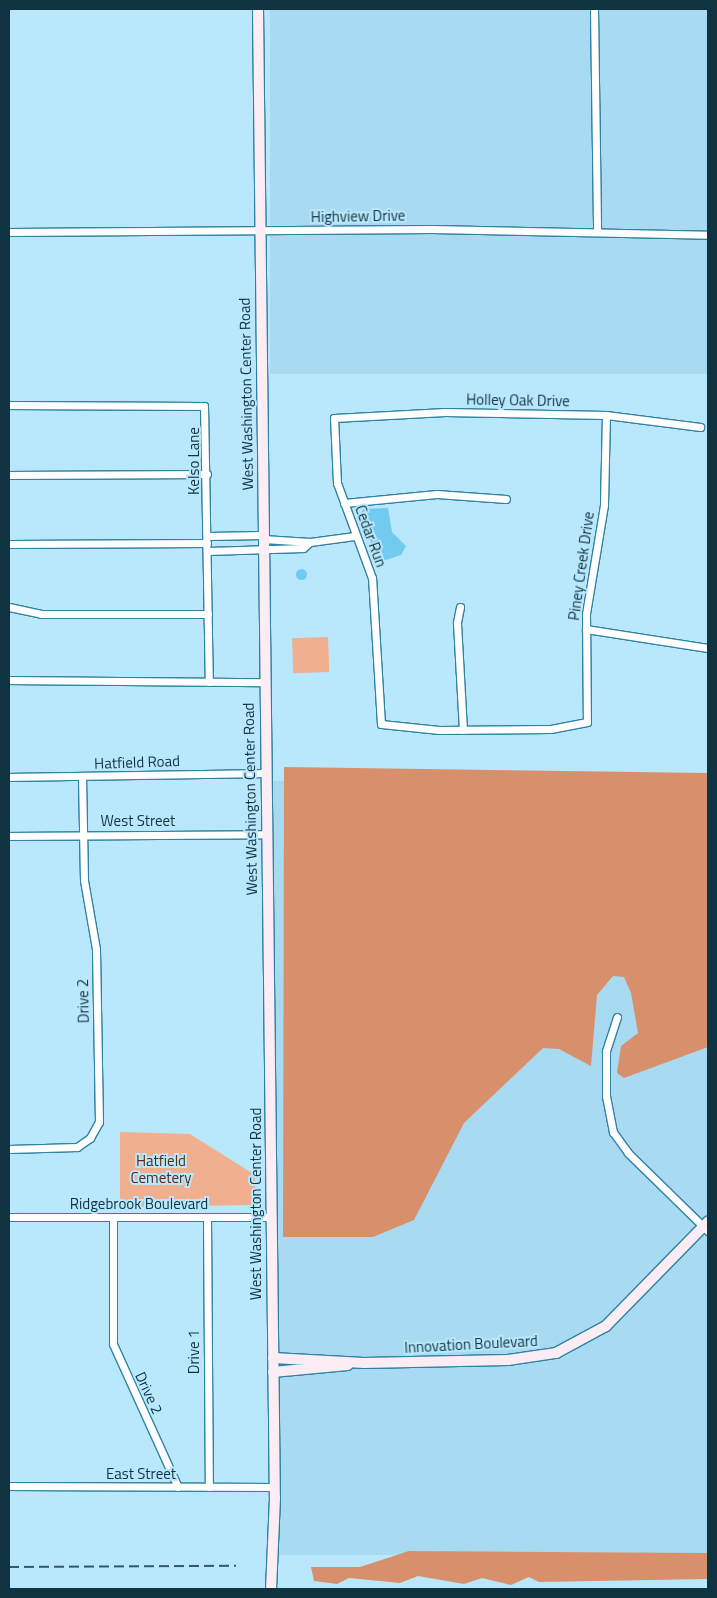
<!DOCTYPE html>
<html>
<head>
<meta charset="utf-8">
<style>
  body { margin:0 }
  #map { position:relative; width:717px; height:1598px; overflow:hidden; background:#b9e7fc; font-family:"Titillium Web",sans-serif }
  div>[style] { position:absolute }
  [style*='--x'] { left:calc(var(--x)*1px); top:calc(var(--y)*1px); width:calc(var(--w)*1px); rotate:calc(var(--a)*1deg) }
  .built>* { inset:0; background:#a8daf2; transform-origin:0 0 }
  .green>* { inset:0; background:#f0af8f; transform-origin:0 0 }
  .forest>* { inset:0; background:#d8906c }
  .water>* { inset:0; background:#71caef }
  .round { border-radius:50% }
  .roads { filter:drop-shadow(1px 0 #2f83a4) drop-shadow(-1px 0 #2f83a4) drop-shadow(0 1px #2f83a4) drop-shadow(0 -1px #2f83a4) }
  .street>* { height:7px; margin:-3.5px; padding:0 3.5px; transform-origin:3.5px; border-radius:3.5px; background:#fff }
  .secondary>* { height:10px; margin:-5px; padding:0 5px; transform-origin:5px; border-radius:5px; background:#fcecf4 }
  .rail>* { height:2px; margin-top:-1px; transform-origin:0; background:repeating-linear-gradient(90deg,#325867 0 10px,transparent 0 15px) }
  span { translate:-50% -50%; white-space:nowrap; text-align:center; line-height:1.15; -webkit-text-stroke:4px #b9e7fc; paint-order:stroke }
  .street-label { font-size:15px; color:#103341 }
  .park-label { font-size:15px; color:#582a0f }
  .frame { position:absolute; inset:0; border:10px solid #103341; pointer-events:none }
</style>
</head>
<body>
<div id="map">
  <div class="built">
    <i style="left:270px;top:9px;width:438px;height:365px"></i>
    <i style="left:270px;top:781px;width:438px;height:774px"></i>
  </div>
  <div class="green">
    <i style="left:328px;top:637px;width:35px;height:36px;rotate:88deg"></i>
    <i style="clip-path:polygon(120px 1132px,190px 1134px,255px 1175px,256px 1205px,120px 1207px)"></i>
  </div>
  <div class="forest">
    <i style="clip-path:polygon(284px 767px,708px 773px,708px 1047px,624px 1078px,617px 1073px,621px 1046px,638px 1033px,631px 993px,624px 977px,613px 976px,597px 995px,591px 1066px,559px 1049px,543px 1048px,464px 1123px,414px 1220px,373px 1237px,283px 1237px)"></i>
    <i style="clip-path:polygon(409px 1551px,708px 1553px,708px 1579px,539px 1582px,529px 1577px,511px 1585px,482px 1578px,464px 1584px,418px 1576px,400px 1583px,349px 1578px,337px 1584px,314px 1581px,311px 1567px,360px 1567px)"></i>
  </div>
  <div class="water">
    <i style="clip-path:polygon(388px 508px,392px 532px,406px 546px,401px 555px,383px 561px,371px 551px,370px 530px,360px 515px,363px 509px)"></i>
    <i class="round" style="left:295.5px;top:568.5px;width:11px;height:11px"></i>
  </div>
  <div class="roads">
    <div class="street">
      <i style="--x:594;--y:9;--w:222;--a:89.2"></i>
      <i style="--x:9;--y:232;--w:423;--a:-0.4"></i>
      <i style="--x:432;--y:229;--w:276;--a:1.2"></i>
      <i style="--x:9;--y:405;--w:195;--a:0.3"></i>
      <i style="--x:204;--y:406;--w:276;--a:89"></i>
      <i style="--x:606;--y:415;--w:90;--a:91.3"></i>
      <i style="--x:604;--y:505;--w:110;--a:99.4"></i>
      <i style="--x:586;--y:614;--w:108;--a:89.5"></i>
      <i style="--x:587;--y:722;--w:37;--a:169"></i>
      <i style="--x:551;--y:729;--w:112;--a:179.5"></i>
      <i style="--x:439;--y:730;--w:58;--a:-174.1"></i>
      <i style="--x:381;--y:724;--w:146;--a:-93.5"></i>
      <i style="--x:372;--y:578;--w:101;--a:-110.2"></i>
      <i style="--x:337;--y:483;--w:65;--a:-92.6"></i>
      <i style="--x:334;--y:418;--w:111;--a:-3.1"></i>
      <i style="--x:445;--y:412;--w:161;--a:1.1"></i>
      <i style="--x:606;--y:415;--w:95;--a:7.3"></i>
      <i style="--x:9;--y:475;--w:198;--a:-0.3"></i>
      <i style="--x:344;--y:503;--w:93;--a:-5.5"></i>
      <i style="--x:437;--y:494;--w:69;--a:4.1"></i>
      <i style="--x:208;--y:536;--w:55;--a:-1"></i>
      <i style="--x:263;--y:539;--w:47;--a:3.7"></i>
      <i style="--x:310;--y:542;--w:45;--a:-7.6"></i>
      <i style="--x:9;--y:544;--w:198;--a:-0.3"></i>
      <i style="--x:208;--y:551;--w:95;--a:-1.8"></i>
      <i style="--x:303;--y:548;--w:9;--a:-41"></i>
      <i style="--x:9;--y:607;--w:33;--a:12"></i>
      <i style="--x:41;--y:614;--w:167;--a:0"></i>
      <i style="--x:460;--y:607;--w:16;--a:101"></i>
      <i style="--x:457;--y:623;--w:107;--a:86.8"></i>
      <i style="--x:586;--y:629;--w:123;--a:8.9"></i>
      <i style="--x:9;--y:680;--w:254;--a:0.5"></i>
      <i style="--x:9;--y:777;--w:257;--a:-0.9"></i>
      <i style="--x:9;--y:836;--w:258;--a:-0.4"></i>
      <i style="--x:617;--y:1017;--w:36;--a:108"></i>
      <i style="--x:606;--y:1051;--w:45;--a:90"></i>
      <i style="--x:606;--y:1096;--w:37;--a:79"></i>
      <i style="--x:613;--y:1132;--w:26;--a:54"></i>
      <i style="--x:628;--y:1153;--w:112;--a:44.3"></i>
      <i style="--x:9;--y:1149;--w:68;--a:-1.7"></i>
      <i style="--x:77;--y:1147;--w:16;--a:-35"></i>
      <i style="--x:90;--y:1138;--w:18;--a:-61"></i>
      <i style="--x:99;--y:1122;--w:173;--a:-91"></i>
      <i style="--x:96;--y:949;--w:70;--a:-99.9"></i>
      <i style="--x:84;--y:880;--w:102;--a:-91.1"></i>
      <i style="--x:9;--y:1217;--w:261;--a:0"></i>
      <i style="--x:113;--y:1217;--w:127;--a:90"></i>
      <i style="--x:113;--y:1344;--w:157;--a:65.6"></i>
      <i style="--x:207;--y:1217;--w:270;--a:89.6"></i>
      <i style="--x:9;--y:1486;--w:265;--a:0.2"></i>
    </div>
    <div class="secondary">
      <i style="--x:258;--y:9;--w:1489;--a:89.35"></i>
      <i style="--x:275;--y:1498;--w:91;--a:92.5"></i>
      <i style="--x:273;--y:1358;--w:91;--a:3.1"></i>
      <i style="--x:364;--y:1363;--w:144;--a:-1.2"></i>
      <i style="--x:508;--y:1360;--w:49;--a:-8.3"></i>
      <i style="--x:556;--y:1353;--w:57;--a:-28.4"></i>
      <i style="--x:606;--y:1326;--w:146;--a:-45.6"></i>
      <i style="--x:273;--y:1372;--w:75;--a:-5.3"></i>
    </div>
  </div>
  <div class="rail">
    <i style="--x:9;--y:1567;--w:227;--a:-0.3"></i>
  </div>
  <div class="street-label">
    <span style="left:358px;top:216px;rotate:-1deg">Highview Drive</span>
    <span style="left:246px;top:394px;rotate:-91deg">West Washington Center Road</span>
    <span style="left:518px;top:400px;rotate:1deg">Holley Oak Drive</span>
    <span style="left:194px;top:461px;rotate:-90deg">Kelso Lane</span>
    <span style="left:371px;top:536px;rotate:70deg">Cedar Run</span>
    <span style="left:581px;top:566px;rotate:-82deg">Piney Creek Drive</span>
    <span style="left:137px;top:762px;rotate:-2deg">Hatfield Road</span>
    <span style="left:250px;top:799px;rotate:-91deg">West Washington Center Road</span>
    <span style="left:138px;top:821px">West Street</span>
    <span style="left:83px;top:1001px;rotate:-91deg">Drive 2</span>
    <span style="left:139px;top:1204px">Ridgebrook Boulevard</span>
    <span style="left:256px;top:1204px;rotate:-90deg">West Washington Center Road</span>
    <span style="left:471px;top:1344px;rotate:-3deg">Innovation Boulevard</span>
    <span style="left:194px;top:1352px;rotate:-90deg">Drive 1</span>
    <span style="left:149px;top:1393px;rotate:65deg">Drive 2</span>
    <span style="left:141px;top:1474px">East Street</span>
  </div>
  <div class="park-label">
    <span style="left:161px;top:1169px">Hatfield<br>Cemetery</span>
  </div>
  <div class="frame"></div>
</div>
</body>
</html>
